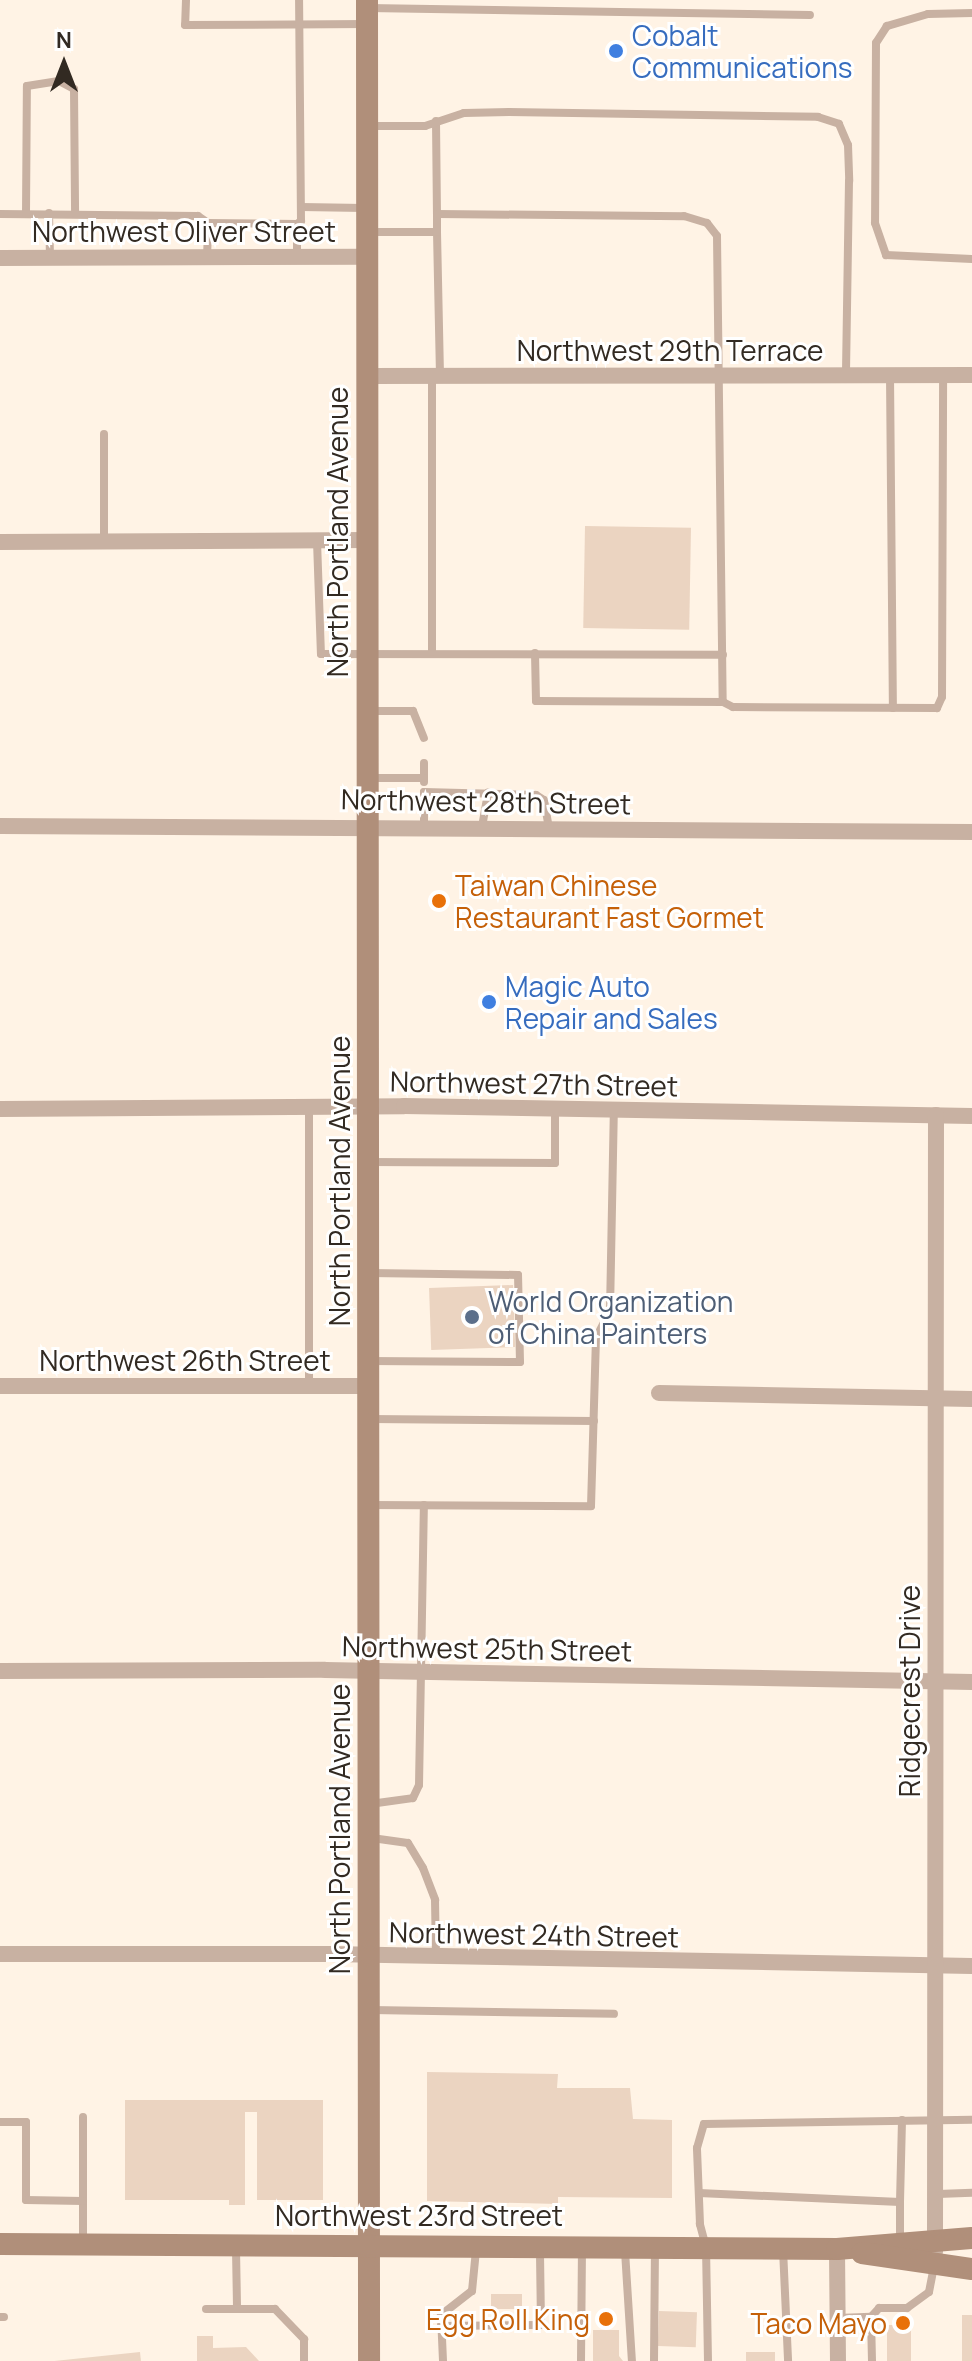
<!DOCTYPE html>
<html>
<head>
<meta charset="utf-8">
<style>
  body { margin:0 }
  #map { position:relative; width:972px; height:2361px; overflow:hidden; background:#fff3e5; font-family:Manrope,sans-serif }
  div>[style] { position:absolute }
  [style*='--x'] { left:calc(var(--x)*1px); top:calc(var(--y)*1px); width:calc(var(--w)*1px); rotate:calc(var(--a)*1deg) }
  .building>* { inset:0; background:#ebd4c1; transform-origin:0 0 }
  .lane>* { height:8px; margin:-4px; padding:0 4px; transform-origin:4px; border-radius:4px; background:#c8b1a2 }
  .street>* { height:16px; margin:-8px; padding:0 8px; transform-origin:8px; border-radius:8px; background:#c8b1a2 }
  .secondary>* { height:22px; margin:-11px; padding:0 11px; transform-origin:11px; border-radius:11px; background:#b08f7a }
  .dots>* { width:22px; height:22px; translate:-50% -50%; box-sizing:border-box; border:4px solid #fff; border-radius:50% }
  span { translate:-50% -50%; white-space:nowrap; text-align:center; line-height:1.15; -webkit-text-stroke:6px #fff; paint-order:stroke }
  .shop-label { font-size:28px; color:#366cbe }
  .left { translate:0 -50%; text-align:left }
  .street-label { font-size:28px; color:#322a22 }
  .food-label { font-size:28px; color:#c56008 }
  .right { translate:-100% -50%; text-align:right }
  .service-label { font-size:28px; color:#4e5e75 }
  .north { position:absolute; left:24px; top:24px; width:80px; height:80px; -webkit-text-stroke:6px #fff; paint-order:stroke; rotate:0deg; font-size:22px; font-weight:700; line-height:32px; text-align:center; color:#322a22 }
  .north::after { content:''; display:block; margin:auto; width:28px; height:36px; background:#322a22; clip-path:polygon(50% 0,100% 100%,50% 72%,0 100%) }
</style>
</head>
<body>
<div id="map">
  <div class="building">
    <i style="left:585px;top:526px;width:106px;height:102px;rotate:1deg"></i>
    <i style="left:513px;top:1285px;width:62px;height:84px;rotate:88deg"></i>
    <i style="clip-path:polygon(427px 2072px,558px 2074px,557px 2088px,630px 2088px,633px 2119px,672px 2120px,672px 2198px,558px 2197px,558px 2204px,427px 2201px)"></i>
    <i style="clip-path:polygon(125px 2100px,323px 2100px,323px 2200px,257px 2200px,257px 2112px,245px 2112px,245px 2205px,229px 2205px,229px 2200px,125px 2200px)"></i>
    <i style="left:491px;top:2294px;width:31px;height:15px"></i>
    <i style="left:659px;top:2311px;width:38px;height:35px;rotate:2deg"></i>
    <i style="left:962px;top:2315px;width:10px;height:46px"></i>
    <i style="left:887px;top:2325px;width:24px;height:36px"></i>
    <i style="clip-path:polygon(593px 2330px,619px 2330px,619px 2356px,623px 2361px,593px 2361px)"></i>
    <i style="clip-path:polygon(197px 2336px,213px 2336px,213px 2348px,246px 2347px,259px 2361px,197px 2361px)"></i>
    <i style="left:140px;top:2352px;width:9px;height:87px;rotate:84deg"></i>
    <i style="left:746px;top:2352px;width:29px;height:9px"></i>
  </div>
  <div class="lane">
    <i style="--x:186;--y:0;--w:25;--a:92"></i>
    <i style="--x:185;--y:25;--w:182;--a:-0.3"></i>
    <i style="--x:368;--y:8;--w:442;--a:0.9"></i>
    <i style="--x:972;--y:13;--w:44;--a:178.7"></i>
    <i style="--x:928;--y:14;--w:43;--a:163.7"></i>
    <i style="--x:887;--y:26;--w:20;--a:123"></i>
    <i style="--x:876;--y:43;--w:180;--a:90.3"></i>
    <i style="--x:875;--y:223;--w:34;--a:71"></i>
    <i style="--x:886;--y:255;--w:86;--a:2.7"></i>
    <i style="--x:436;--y:121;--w:93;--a:89.4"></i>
    <i style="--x:368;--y:126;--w:57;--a:0"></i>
    <i style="--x:425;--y:126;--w:41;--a:-18.4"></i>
    <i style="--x:464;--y:113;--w:45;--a:-1.3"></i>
    <i style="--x:509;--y:112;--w:309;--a:0.9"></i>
    <i style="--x:818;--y:117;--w:22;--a:18"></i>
    <i style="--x:839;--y:124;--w:23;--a:67"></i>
    <i style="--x:848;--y:145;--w:36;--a:88"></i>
    <i style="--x:849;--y:181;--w:194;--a:90.9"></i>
    <i style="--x:301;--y:207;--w:63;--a:0.9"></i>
    <i style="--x:49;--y:213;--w:45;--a:88.7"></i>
    <i style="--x:0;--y:214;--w:198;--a:0.6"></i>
    <i style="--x:198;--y:216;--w:12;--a:35"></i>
    <i style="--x:208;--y:223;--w:89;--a:0.6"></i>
    <i style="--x:297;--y:224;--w:5;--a:-37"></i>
    <i style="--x:301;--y:221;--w:221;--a:-90.5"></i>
    <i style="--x:26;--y:214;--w:128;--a:-89.6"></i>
    <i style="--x:27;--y:86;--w:32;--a:-9"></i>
    <i style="--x:59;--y:81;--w:17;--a:28"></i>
    <i style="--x:74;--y:89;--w:124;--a:89.5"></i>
    <i style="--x:297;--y:224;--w:33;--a:90"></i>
    <i style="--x:368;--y:232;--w:69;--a:0"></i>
    <i style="--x:437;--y:232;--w:144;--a:88.8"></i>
    <i style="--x:437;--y:232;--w:18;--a:-90"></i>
    <i style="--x:437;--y:214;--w:247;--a:0.5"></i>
    <i style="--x:684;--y:216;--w:24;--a:17"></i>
    <i style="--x:707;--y:223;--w:16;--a:52"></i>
    <i style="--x:717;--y:236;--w:466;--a:89.3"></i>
    <i style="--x:723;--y:702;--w:11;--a:27"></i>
    <i style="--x:733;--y:707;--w:204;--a:0.3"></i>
    <i style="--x:937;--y:708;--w:12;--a:-66"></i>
    <i style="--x:942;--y:697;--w:322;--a:-89.8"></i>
    <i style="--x:207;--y:258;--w:35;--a:-88"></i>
    <i style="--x:890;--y:375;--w:333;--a:89.5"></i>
    <i style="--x:104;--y:434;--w:107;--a:90"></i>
    <i style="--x:317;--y:541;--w:113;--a:88"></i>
    <i style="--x:321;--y:654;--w:402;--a:0.1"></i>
    <i style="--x:432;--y:652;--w:276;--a:-90"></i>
    <i style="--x:535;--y:653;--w:48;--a:88.8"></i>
    <i style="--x:536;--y:701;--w:187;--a:0.3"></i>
    <i style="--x:368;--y:711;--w:45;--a:0"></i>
    <i style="--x:413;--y:711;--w:29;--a:68"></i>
    <i style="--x:424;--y:763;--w:19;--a:90"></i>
    <i style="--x:369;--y:778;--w:55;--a:0"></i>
    <i style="--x:424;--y:827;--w:35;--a:-90"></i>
    <i style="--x:424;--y:792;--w:112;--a:1.5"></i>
    <i style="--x:536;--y:795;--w:9;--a:32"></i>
    <i style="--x:544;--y:800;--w:28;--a:80"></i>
    <i style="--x:482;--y:827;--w:35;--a:-80"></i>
    <i style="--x:309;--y:1108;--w:278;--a:90"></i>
    <i style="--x:369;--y:1162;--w:186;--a:0.3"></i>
    <i style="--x:555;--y:1163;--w:54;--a:-90"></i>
    <i style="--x:369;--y:1361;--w:151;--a:0.4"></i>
    <i style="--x:520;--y:1362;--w:87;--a:-91.3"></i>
    <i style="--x:518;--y:1275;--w:148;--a:-179.2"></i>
    <i style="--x:370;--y:1419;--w:224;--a:0.5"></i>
    <i style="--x:370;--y:1505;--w:221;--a:0.3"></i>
    <i style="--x:591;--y:1506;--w:168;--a:-88.3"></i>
    <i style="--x:596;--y:1338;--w:30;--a:-63"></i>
    <i style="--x:610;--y:1311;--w:201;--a:-88.9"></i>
    <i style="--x:370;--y:1804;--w:43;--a:-7.9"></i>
    <i style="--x:413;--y:1798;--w:14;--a:-65"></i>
    <i style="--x:419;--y:1785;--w:280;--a:-89"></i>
    <i style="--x:372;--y:1838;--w:36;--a:8"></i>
    <i style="--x:408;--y:1843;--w:29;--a:59"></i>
    <i style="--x:423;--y:1868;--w:34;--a:69"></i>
    <i style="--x:435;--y:1900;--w:59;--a:89"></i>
    <i style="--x:371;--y:2010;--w:243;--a:0.9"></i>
    <i style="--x:83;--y:2117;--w:127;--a:90"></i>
    <i style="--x:0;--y:2122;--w:26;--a:0"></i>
    <i style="--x:26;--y:2122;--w:78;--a:90"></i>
    <i style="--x:26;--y:2200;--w:57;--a:1"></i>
    <i style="--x:699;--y:2193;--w:201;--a:2.6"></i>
    <i style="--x:900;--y:2202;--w:40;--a:90"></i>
    <i style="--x:938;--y:2194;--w:34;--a:-2"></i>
    <i style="--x:900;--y:2202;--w:82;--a:-88.6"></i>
    <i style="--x:236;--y:2249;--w:60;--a:89"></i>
    <i style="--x:783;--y:2249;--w:112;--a:87.4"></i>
    <i style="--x:625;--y:2251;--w:110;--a:86.4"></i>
    <i style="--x:206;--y:2309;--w:69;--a:0"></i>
    <i style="--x:275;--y:2309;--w:42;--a:46"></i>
    <i style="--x:304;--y:2339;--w:22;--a:90"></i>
    <i style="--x:0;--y:2317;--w:4;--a:0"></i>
    <i style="--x:871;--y:2317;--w:12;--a:-48"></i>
    <i style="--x:879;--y:2308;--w:28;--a:0"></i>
    <i style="--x:907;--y:2308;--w:27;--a:-36"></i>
    <i style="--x:929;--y:2292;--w:26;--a:-79"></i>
    <i style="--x:838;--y:2318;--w:33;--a:-2"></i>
    <i style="--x:871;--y:2317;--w:44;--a:88.7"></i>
    <i style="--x:441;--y:2326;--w:100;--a:-0.6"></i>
    <i style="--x:541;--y:2325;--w:75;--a:-90.8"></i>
    <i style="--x:443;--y:2361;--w:46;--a:-92.5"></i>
    <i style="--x:441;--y:2315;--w:39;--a:-38"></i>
    <i style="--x:472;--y:2291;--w:41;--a:-84.4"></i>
    <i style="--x:581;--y:2361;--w:110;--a:-89.5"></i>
    <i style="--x:654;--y:2361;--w:113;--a:-89.5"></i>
    <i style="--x:708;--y:2361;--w:114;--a:-91"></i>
    <i style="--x:706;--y:2247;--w:24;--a:-105"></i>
    <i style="--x:700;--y:2224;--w:76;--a:-92.3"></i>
    <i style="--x:697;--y:2148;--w:25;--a:-74"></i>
    <i style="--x:704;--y:2124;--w:268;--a:-0.9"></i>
  </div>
  <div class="street">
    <i style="--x:0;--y:258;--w:367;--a:-0.2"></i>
    <i style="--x:367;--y:376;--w:605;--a:-0.09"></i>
    <i style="--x:0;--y:542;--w:367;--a:-0.3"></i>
    <i style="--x:0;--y:826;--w:972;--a:0.35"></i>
    <i style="--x:0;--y:1109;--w:404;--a:-0.4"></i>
    <i style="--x:404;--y:1106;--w:568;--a:1.01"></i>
    <i style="--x:0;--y:1386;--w:369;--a:0"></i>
    <i style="--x:659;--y:1393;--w:313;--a:1.1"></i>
    <i style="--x:0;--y:1671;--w:325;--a:-0.2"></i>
    <i style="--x:325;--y:1670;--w:647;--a:1.06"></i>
    <i style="--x:0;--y:1954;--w:330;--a:0"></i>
    <i style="--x:330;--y:1954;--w:642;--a:1.07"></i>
    <i style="--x:837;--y:2249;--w:112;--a:89.5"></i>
    <i style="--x:935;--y:2252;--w:1137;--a:-89.95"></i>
  </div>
  <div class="secondary">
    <i style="--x:367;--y:0;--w:2361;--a:89.95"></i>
    <i style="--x:0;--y:2244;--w:837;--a:0.34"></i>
    <i style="--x:837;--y:2249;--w:135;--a:-4.7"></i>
    <i style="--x:862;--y:2253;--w:111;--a:8.3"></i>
  </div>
  <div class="dots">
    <i style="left:616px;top:51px;background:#3f7fe0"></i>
    <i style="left:439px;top:901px;background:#e8710a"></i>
    <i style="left:489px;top:1002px;background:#3f7fe0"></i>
    <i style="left:472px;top:1317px;background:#5c6f8a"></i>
    <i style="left:606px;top:2319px;background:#e8710a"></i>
    <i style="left:903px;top:2323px;background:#e8710a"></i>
  </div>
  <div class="shop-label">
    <span class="left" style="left:632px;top:51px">Cobalt<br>Communications</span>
    <span class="left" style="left:505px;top:1002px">Magic Auto<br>Repair and Sales</span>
  </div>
  <div class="street-label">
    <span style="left:184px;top:231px">Northwest Oliver Street</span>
    <span style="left:670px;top:350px">Northwest 29th Terrace</span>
    <span style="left:337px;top:532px;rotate:-90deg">North Portland Avenue</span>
    <span style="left:486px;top:801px;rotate:1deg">Northwest 28th Street</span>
    <span style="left:534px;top:1083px;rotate:1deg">Northwest 27th Street</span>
    <span style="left:339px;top:1181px;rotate:-90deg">North Portland Avenue</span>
    <span style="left:185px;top:1360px">Northwest 26th Street</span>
    <span style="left:487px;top:1648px;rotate:1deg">Northwest 25th Street</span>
    <span style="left:909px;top:1691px;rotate:-90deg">Ridgecrest Drive</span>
    <span style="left:339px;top:1829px;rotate:-90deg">North Portland Avenue</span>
    <span style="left:534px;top:1934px;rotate:1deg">Northwest 24th Street</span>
    <span style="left:419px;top:2215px">Northwest 23rd Street</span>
  </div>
  <div class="food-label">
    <span class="left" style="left:455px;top:901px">Taiwan Chinese<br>Restaurant Fast Gormet</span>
    <span class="right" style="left:590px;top:2319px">Egg Roll King</span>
    <span class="right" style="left:887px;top:2323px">Taco Mayo</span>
  </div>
  <div class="service-label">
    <span class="left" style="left:488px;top:1317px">World Organization<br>of China Painters</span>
  </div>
  <div class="north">N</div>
</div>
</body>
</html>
